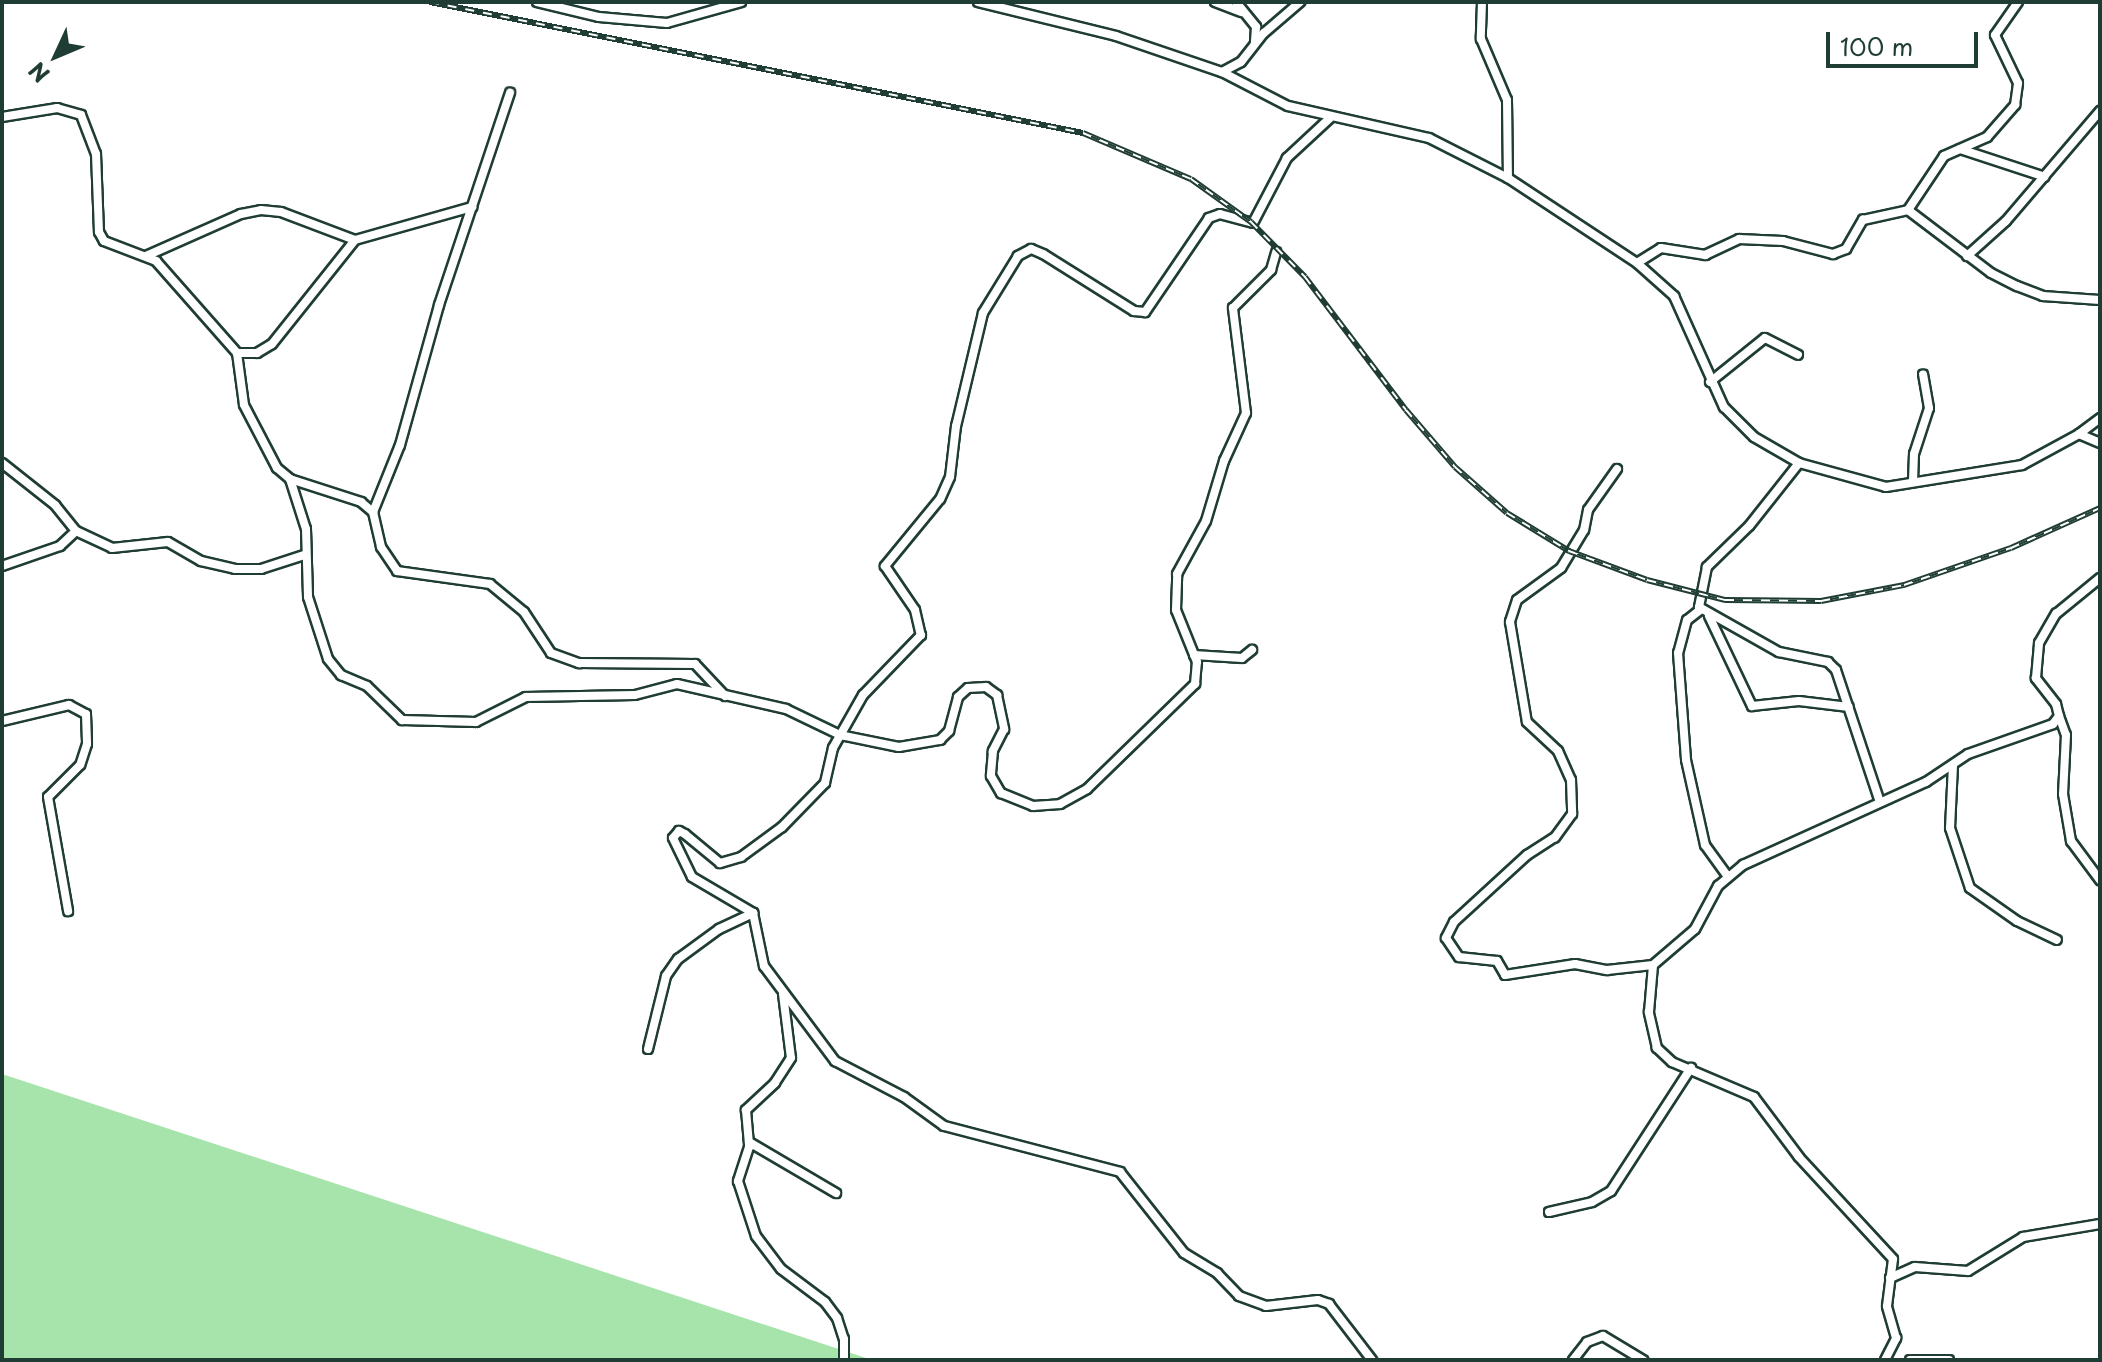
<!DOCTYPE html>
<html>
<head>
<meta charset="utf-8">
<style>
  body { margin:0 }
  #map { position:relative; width:2102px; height:1362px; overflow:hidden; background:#fff; font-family:"Playpen Sans",sans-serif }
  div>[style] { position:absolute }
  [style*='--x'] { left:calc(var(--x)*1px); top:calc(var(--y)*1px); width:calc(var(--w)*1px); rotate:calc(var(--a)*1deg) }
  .green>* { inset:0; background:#a6e4ab }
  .roads { filter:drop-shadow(2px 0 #1f3d34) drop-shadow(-2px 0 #1f3d34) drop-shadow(0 2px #1f3d34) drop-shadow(0 -2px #1f3d34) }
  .minor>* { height:8px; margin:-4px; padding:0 4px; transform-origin:4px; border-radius:4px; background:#fff }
  .rail>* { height:6px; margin-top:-3px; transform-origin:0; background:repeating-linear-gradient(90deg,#fff 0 9px,#1f3d34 0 18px); box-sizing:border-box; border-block:2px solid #1f3d34 }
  span { translate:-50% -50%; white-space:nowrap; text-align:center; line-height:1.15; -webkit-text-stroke:7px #fff; paint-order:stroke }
  .frame { position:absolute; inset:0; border:4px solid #1f3d34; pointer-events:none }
  .north { position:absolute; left:16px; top:16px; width:80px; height:80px; -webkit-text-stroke:6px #fff; paint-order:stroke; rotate:226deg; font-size:22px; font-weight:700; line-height:32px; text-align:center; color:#1f3d34 }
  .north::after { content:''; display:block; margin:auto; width:28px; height:36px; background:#1f3d34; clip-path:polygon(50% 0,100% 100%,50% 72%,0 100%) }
  .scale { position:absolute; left:1826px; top:32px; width:152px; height:36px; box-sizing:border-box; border:4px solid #1f3d34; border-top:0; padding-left:10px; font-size:24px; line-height:28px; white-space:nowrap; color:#1f3d34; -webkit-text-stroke:6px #fff; paint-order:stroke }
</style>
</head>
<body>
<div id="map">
  <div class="green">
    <i style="clip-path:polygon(2px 1074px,872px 1360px,2px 1360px)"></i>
  </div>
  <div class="roads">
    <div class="minor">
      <i style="--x:537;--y:2;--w:64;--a:13.6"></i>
      <i style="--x:599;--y:17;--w:68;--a:5"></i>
      <i style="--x:667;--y:23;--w:77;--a:-15.8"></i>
      <i style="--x:978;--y:2;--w:142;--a:13.8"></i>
      <i style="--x:1116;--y:36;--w:112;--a:18.8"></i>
      <i style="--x:1222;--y:72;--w:74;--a:27.3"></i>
      <i style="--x:1288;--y:106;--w:145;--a:12.8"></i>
      <i style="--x:1429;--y:138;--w:89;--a:26.9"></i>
      <i style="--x:1508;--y:178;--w:154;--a:33.4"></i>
      <i style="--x:1637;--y:263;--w:50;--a:41.7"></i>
      <i style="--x:1674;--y:296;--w:122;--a:65.8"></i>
      <i style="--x:1724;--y:407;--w:42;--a:45"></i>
      <i style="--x:1754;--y:437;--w:52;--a:30"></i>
      <i style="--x:1799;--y:463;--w:90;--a:15.4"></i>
      <i style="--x:1886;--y:487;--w:138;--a:-9.2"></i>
      <i style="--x:2022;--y:465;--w:65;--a:-28.5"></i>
      <i style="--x:2079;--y:434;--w:23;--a:23"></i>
      <i style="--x:1215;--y:2;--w:28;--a:21"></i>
      <i style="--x:1236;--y:2;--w:32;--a:51"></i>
      <i style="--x:1256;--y:27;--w:16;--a:94"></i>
      <i style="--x:1482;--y:2;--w:37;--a:92"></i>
      <i style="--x:1481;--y:39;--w:66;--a:66.9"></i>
      <i style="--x:1507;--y:100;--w:78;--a:89.3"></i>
      <i style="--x:1222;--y:72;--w:21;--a:-28"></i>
      <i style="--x:1241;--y:62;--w:37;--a:-52"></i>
      <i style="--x:1264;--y:33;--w:48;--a:-40.7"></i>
      <i style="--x:2;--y:117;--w:56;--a:-9.3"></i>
      <i style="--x:57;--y:108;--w:25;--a:16"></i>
      <i style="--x:81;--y:115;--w:42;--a:69"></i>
      <i style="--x:96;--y:154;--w:78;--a:87.8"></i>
      <i style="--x:99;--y:232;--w:10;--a:61"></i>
      <i style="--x:104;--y:241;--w:56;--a:21"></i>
      <i style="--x:156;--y:261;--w:123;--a:48.6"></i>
      <i style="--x:237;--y:353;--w:20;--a:0"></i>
      <i style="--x:257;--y:353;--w:17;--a:-31"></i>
      <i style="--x:272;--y:344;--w:133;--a:-51.4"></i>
      <i style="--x:355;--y:240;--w:122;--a:-15.8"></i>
      <i style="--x:1330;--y:118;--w:59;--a:137.1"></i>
      <i style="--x:1287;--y:158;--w:73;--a:117.6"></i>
      <i style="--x:1253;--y:223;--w:34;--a:-165"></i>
      <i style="--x:1220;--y:214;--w:12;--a:160"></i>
      <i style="--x:1209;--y:218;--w:114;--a:124.2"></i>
      <i style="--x:1145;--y:312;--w:11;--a:-175"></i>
      <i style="--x:1134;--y:311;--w:107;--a:-147.9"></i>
      <i style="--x:1043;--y:254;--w:13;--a:-157"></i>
      <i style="--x:1031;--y:249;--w:15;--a:152"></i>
      <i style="--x:1018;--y:256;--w:67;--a:121.6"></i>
      <i style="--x:983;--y:313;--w:116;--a:103.4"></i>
      <i style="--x:956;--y:426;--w:51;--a:96.7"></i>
      <i style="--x:950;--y:477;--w:24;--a:114"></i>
      <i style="--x:940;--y:499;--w:87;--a:129.4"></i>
      <i style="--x:885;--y:566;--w:53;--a:55.7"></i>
      <i style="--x:915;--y:610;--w:26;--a:77"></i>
      <i style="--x:921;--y:635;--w:83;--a:134"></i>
      <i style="--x:863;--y:695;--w:61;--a:119.5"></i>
      <i style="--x:833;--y:748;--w:36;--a:103"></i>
      <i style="--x:825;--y:783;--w:62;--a:134.3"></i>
      <i style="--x:782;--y:827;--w:51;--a:143.8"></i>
      <i style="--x:741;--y:857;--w:22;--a:164"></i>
      <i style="--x:720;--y:863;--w:45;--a:-140.4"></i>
      <i style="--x:685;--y:834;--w:7;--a:-153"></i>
      <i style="--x:679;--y:831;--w:9;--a:131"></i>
      <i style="--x:673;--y:838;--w:43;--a:64"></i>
      <i style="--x:692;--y:877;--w:71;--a:30.5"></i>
      <i style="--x:753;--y:913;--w:54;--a:78.3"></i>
      <i style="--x:764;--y:966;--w:119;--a:53.2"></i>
      <i style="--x:835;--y:1061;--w:78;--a:27.6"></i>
      <i style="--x:904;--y:1097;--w:49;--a:35.9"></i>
      <i style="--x:944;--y:1126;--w:182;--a:14.6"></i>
      <i style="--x:1120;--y:1172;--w:103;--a:51.7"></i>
      <i style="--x:1184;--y:1253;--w:39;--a:31"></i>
      <i style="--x:1217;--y:1273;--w:32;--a:46"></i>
      <i style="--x:1239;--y:1296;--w:29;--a:20"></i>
      <i style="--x:1266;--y:1306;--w:52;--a:-6.6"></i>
      <i style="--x:1318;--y:1300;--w:12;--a:20"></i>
      <i style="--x:1329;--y:1304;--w:71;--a:52.5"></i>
      <i style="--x:1960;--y:149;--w:89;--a:18.2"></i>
      <i style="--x:1908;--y:210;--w:104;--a:37.2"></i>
      <i style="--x:1991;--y:273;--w:29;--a:27"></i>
      <i style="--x:2017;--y:286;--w:28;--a:21"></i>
      <i style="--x:2043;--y:296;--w:57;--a:4"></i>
      <i style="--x:146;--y:256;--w:104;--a:-23.9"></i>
      <i style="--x:241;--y:214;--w:20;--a:-11"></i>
      <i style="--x:261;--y:210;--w:20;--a:6"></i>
      <i style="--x:281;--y:212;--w:79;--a:20.7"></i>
      <i style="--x:1967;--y:256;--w:52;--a:-41.9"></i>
      <i style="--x:2006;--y:221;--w:145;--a:-49.5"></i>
      <i style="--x:1637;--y:263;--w:28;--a:-32"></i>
      <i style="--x:1661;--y:248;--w:45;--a:9"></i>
      <i style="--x:1705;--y:255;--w:38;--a:-25"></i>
      <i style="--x:1739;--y:239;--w:44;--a:2.6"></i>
      <i style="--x:1783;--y:241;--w:52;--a:14.6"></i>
      <i style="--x:1833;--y:254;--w:14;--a:-21"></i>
      <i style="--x:1846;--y:249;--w:34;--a:-60"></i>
      <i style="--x:1863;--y:220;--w:46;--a:-12.5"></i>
      <i style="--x:1908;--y:210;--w:65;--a:-56.3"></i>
      <i style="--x:1944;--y:156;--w:47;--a:-23.8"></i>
      <i style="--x:1987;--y:137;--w:43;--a:-48.8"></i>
      <i style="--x:2015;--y:105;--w:22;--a:-82"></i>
      <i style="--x:2018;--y:83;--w:53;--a:-115.6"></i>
      <i style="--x:1995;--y:35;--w:40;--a:-55.1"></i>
      <i style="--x:237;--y:353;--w:52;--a:82.3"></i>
      <i style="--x:244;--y:405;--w:71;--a:62.4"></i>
      <i style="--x:277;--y:468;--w:17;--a:40"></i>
      <i style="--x:290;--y:479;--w:75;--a:17.9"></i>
      <i style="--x:361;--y:502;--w:16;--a:40"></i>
      <i style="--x:373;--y:512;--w:36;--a:77"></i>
      <i style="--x:381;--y:547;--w:29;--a:56"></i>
      <i style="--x:397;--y:571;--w:94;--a:8"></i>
      <i style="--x:490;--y:584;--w:44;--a:39.5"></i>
      <i style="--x:524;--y:612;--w:49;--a:56.6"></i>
      <i style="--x:551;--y:653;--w:30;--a:20"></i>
      <i style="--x:579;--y:663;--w:116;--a:0.5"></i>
      <i style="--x:695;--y:664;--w:44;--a:46.8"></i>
      <i style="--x:1710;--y:382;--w:70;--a:-38.7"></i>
      <i style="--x:1765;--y:338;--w:37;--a:27"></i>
      <i style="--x:2079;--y:434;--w:26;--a:-37"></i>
      <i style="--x:2;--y:463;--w:68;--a:38.4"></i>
      <i style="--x:55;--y:505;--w:33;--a:51"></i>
      <i style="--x:76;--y:531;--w:22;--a:137"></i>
      <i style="--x:60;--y:546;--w:61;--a:161"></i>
      <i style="--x:1799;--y:463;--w:80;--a:128.4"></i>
      <i style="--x:1749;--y:526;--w:59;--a:135.7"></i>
      <i style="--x:1707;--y:567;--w:41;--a:101.3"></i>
      <i style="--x:1699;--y:607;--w:92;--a:29.4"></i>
      <i style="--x:1779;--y:652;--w:50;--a:11.5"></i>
      <i style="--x:1828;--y:662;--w:11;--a:45"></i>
      <i style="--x:1836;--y:670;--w:139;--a:71.6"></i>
      <i style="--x:1617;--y:469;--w:50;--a:125.3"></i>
      <i style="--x:1588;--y:510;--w:20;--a:101"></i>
      <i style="--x:1584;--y:530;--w:44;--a:121.2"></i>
      <i style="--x:1561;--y:568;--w:54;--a:144"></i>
      <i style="--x:1517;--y:600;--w:23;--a:108"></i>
      <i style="--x:1510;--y:622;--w:101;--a:80.4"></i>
      <i style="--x:1527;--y:722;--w:42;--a:43.1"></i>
      <i style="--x:1558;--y:751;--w:32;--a:66"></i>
      <i style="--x:1571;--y:780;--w:34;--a:88"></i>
      <i style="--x:1572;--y:814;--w:29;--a:126"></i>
      <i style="--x:1555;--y:837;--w:33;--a:147"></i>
      <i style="--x:1527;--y:855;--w:99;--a:137.5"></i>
      <i style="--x:1454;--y:922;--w:18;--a:117"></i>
      <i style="--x:1446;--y:938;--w:23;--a:56"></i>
      <i style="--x:1459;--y:957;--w:38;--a:6"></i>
      <i style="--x:1497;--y:961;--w:16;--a:60"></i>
      <i style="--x:1505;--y:975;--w:71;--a:-8.9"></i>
      <i style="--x:1575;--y:964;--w:33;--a:11"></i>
      <i style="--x:1607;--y:970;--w:46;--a:-6.2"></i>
      <i style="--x:290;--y:479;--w:52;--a:72.3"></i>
      <i style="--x:306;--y:529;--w:68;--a:88.3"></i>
      <i style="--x:308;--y:597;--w:65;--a:72.1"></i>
      <i style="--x:328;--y:659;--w:21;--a:51"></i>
      <i style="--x:341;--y:675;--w:28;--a:23"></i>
      <i style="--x:367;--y:686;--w:49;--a:44.2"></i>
      <i style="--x:402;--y:720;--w:74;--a:1.5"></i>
      <i style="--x:476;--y:722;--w:56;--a:-26.6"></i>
      <i style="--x:526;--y:697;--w:109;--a:-1.1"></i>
      <i style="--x:635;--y:695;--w:43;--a:-14.7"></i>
      <i style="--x:677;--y:684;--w:112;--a:12.9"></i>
      <i style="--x:786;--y:709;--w:60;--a:25.7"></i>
      <i style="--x:840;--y:735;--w:60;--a:11.5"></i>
      <i style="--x:899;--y:747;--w:42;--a:-9.7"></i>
      <i style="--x:940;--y:740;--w:13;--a:-45"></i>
      <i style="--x:949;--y:731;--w:35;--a:-75"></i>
      <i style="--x:958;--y:697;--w:13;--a:-42"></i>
      <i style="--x:968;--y:688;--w:18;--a:-3"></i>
      <i style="--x:986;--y:687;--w:14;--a:36"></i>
      <i style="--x:997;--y:695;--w:35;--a:78"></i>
      <i style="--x:1004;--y:729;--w:25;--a:117"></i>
      <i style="--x:993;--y:751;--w:25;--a:95"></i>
      <i style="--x:991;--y:776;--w:20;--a:60"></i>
      <i style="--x:1001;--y:793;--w:35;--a:22"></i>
      <i style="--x:1033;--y:806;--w:27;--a:-4"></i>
      <i style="--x:1060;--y:804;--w:31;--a:-29"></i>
      <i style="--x:1087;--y:789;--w:151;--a:-44.2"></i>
      <i style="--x:1195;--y:684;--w:22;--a:-85"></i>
      <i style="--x:1197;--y:662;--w:56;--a:-112"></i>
      <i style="--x:1176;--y:610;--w:36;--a:-88"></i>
      <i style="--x:1177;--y:574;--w:60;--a:-61.3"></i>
      <i style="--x:1206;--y:521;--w:63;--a:-73.3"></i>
      <i style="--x:1224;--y:461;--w:53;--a:-65.4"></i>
      <i style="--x:1246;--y:413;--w:106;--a:-97.1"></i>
      <i style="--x:1233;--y:308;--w:54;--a:-45"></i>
      <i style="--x:1271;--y:270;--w:19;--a:-74"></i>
      <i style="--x:1913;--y:482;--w:28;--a:-88"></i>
      <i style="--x:1914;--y:454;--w:48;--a:-71.9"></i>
      <i style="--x:1929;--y:408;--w:34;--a:-100"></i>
      <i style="--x:373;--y:512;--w:72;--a:-68.1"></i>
      <i style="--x:400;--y:445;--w:145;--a:-74.4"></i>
      <i style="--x:439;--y:305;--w:224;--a:-71.5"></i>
      <i style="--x:76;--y:531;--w:40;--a:25"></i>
      <i style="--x:112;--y:548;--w:56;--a:-6.1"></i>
      <i style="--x:168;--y:542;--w:38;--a:30"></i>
      <i style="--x:201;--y:561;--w:35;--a:13"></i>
      <i style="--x:235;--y:569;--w:26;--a:0"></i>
      <i style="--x:261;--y:569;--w:45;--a:-18"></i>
      <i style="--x:1700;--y:610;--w:16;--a:142"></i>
      <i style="--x:1687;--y:620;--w:34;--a:105"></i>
      <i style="--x:1678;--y:653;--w:107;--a:85.7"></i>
      <i style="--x:1686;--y:760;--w:87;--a:77.4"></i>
      <i style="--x:1705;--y:845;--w:39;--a:54"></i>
      <i style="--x:1709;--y:616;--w:100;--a:64.5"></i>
      <i style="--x:1752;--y:706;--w:47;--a:-6.1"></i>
      <i style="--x:1799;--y:701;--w:50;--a:6.8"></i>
      <i style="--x:1194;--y:655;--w:48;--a:3.6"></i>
      <i style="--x:1242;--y:658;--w:13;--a:-39"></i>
      <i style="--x:2059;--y:716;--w:20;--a:70"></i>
      <i style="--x:2066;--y:735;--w:59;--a:92.9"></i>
      <i style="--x:2063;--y:794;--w:48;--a:80.3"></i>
      <i style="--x:2071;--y:841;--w:49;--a:53.4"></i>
      <i style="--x:2;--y:721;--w:69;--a:-13.4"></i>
      <i style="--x:69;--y:705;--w:19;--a:28"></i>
      <i style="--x:86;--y:714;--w:30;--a:88"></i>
      <i style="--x:87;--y:744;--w:22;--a:108"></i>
      <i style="--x:80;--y:765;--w:45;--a:135"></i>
      <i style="--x:48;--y:797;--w:116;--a:80"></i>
      <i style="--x:1953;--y:765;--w:63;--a:92.7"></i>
      <i style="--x:1950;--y:828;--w:63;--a:71.6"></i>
      <i style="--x:1970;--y:888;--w:57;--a:35.1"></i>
      <i style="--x:2017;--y:921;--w:44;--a:25.4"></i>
      <i style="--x:783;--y:994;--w:64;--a:82.9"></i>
      <i style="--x:791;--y:1058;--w:30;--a:123"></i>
      <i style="--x:775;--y:1083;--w:40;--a:137"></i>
      <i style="--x:746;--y:1110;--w:37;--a:85"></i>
      <i style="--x:749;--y:1147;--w:36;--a:108"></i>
      <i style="--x:738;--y:1181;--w:58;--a:71.9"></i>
      <i style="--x:756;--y:1236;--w:41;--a:52.9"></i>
      <i style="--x:781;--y:1269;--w:55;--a:36.9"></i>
      <i style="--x:825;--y:1302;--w:20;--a:53"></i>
      <i style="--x:837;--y:1318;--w:22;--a:72"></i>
      <i style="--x:844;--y:1339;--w:21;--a:90"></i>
      <i style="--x:648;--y:1049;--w:75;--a:-76.1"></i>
      <i style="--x:666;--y:976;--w:21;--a:-55"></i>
      <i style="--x:678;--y:959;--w:51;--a:-36.2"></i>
      <i style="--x:719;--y:929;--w:38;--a:-25"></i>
      <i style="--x:749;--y:1142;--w:101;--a:30.4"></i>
      <i style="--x:1549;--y:1212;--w:44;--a:-13.1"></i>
      <i style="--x:1592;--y:1202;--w:22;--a:-30"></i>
      <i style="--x:1611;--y:1191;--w:147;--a:-57"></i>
      <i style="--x:1890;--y:1278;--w:27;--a:-24"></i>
      <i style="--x:1915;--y:1267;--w:53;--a:4.3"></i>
      <i style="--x:1968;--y:1271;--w:65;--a:-31.7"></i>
      <i style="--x:2023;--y:1237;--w:78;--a:-9.6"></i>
      <i style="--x:1573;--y:1360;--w:23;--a:-52"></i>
      <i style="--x:1587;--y:1342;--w:17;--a:-21"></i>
      <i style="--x:1603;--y:1336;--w:47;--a:31"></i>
      <i style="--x:1885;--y:1360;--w:25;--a:-63"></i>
      <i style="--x:1896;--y:1338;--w:33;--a:-106"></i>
      <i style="--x:1887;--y:1306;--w:47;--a:-82.7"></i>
      <i style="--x:1893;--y:1259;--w:139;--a:-132.7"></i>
      <i style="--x:1799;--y:1157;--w:75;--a:-126.9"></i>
      <i style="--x:1754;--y:1097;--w:89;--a:-156.9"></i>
      <i style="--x:1672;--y:1062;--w:21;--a:-137"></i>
      <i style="--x:1657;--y:1048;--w:37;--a:-103"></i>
      <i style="--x:1649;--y:1012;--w:47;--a:-85.1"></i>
      <i style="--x:1653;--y:965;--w:55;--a:-40.6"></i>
      <i style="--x:1695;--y:929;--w:49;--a:-61.9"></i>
      <i style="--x:1718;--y:886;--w:33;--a:-40"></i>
      <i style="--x:1743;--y:865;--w:201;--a:-24.4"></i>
      <i style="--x:1926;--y:782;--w:50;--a:-33.7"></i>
      <i style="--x:1968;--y:754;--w:90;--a:-19.4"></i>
      <i style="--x:2053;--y:724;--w:10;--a:-53"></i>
      <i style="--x:2059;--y:716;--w:12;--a:-104"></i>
      <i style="--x:2056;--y:704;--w:33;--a:-128"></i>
      <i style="--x:2036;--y:678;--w:35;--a:-85"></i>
      <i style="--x:2039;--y:643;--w:34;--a:-60"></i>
      <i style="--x:2056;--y:614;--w:57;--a:-39.3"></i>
      <i style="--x:1910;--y:1360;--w:39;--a:0"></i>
    </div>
  </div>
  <div class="rail">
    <i style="--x:430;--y:2;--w:666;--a:11.34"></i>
    <i style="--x:1083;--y:133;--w:117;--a:23.1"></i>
    <i style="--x:1191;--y:179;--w:74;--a:35.6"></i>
    <i style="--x:1251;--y:222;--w:77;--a:45.5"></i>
    <i style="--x:1305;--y:277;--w:167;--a:52.8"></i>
    <i style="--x:1406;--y:410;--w:75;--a:49.3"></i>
    <i style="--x:1455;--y:467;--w:69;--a:41.5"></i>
    <i style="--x:1507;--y:513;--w:73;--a:31.5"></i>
    <i style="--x:1569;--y:551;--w:83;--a:20.4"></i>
    <i style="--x:1647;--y:580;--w:81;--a:14.4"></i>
    <i style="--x:1725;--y:600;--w:96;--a:0.6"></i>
    <i style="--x:1821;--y:601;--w:85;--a:-10.9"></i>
    <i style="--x:1904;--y:585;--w:113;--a:-19.1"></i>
    <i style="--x:2011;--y:548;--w:98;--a:-24.2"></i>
  </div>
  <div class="frame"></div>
  <div class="north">N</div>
  <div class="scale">100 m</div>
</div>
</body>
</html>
